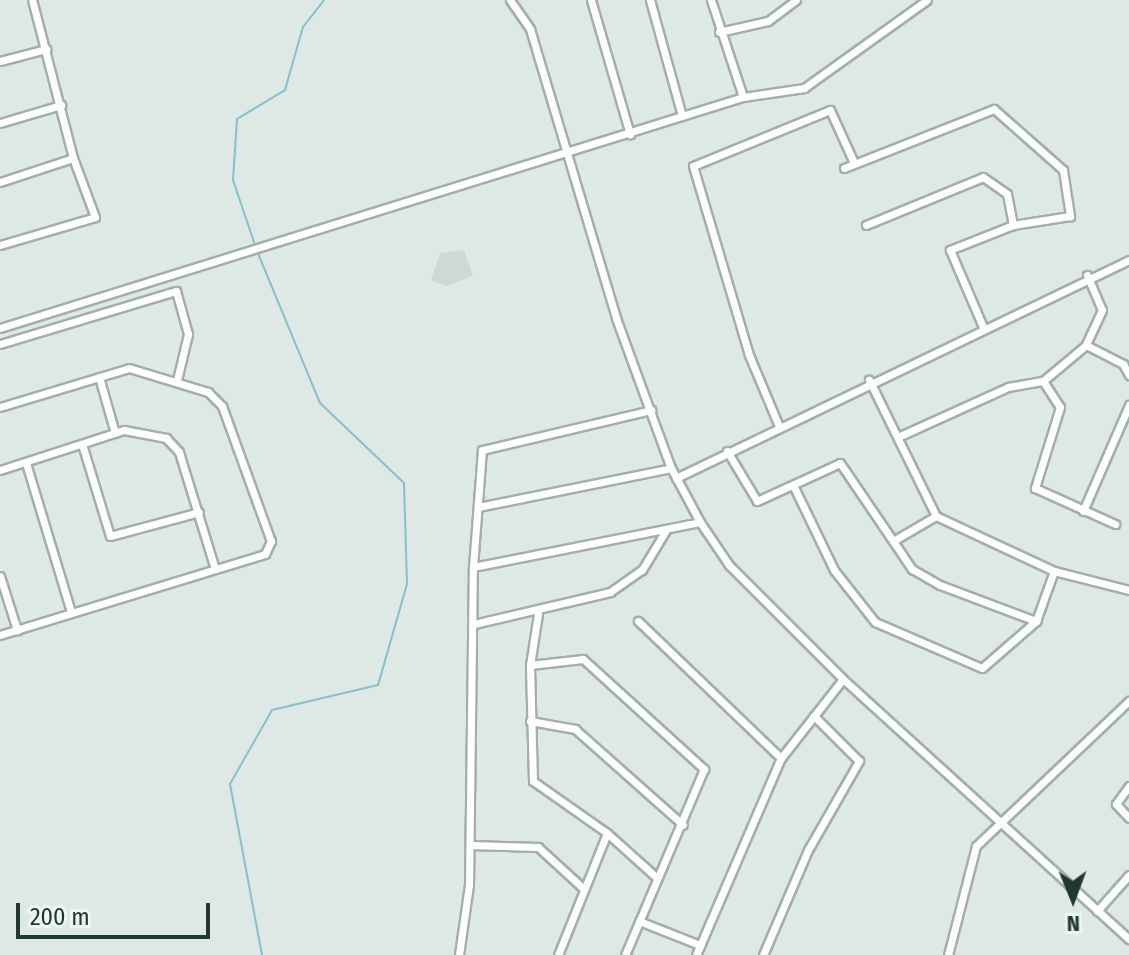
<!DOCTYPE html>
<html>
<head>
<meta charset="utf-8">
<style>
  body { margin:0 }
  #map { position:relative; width:1129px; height:955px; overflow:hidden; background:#dee9e5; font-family:"Fira Sans Condensed",sans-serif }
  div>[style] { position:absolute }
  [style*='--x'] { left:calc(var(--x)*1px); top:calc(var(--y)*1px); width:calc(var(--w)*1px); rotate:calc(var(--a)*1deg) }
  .built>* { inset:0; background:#cdd9d4 }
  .stream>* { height:2px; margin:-1px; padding:0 1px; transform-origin:1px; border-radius:1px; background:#87bfcd }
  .roads { filter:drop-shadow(2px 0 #a1b0ac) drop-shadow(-2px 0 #a1b0ac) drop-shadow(0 2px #a1b0ac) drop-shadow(0 -2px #a1b0ac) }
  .street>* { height:7px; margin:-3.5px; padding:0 3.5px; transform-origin:3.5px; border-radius:3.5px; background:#fff }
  span { translate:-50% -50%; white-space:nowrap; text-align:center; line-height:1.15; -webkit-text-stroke:6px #eef6f3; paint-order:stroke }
  .north { position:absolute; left:1033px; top:859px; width:80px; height:80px; -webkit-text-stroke:6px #eef6f3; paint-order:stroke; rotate:179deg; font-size:22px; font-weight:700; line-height:32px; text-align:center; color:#203833 }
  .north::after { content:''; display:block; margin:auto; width:28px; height:36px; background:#203833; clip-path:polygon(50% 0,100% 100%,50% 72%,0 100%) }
  .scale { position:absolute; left:16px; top:903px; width:194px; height:36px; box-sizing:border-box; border:4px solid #203833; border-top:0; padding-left:10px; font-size:24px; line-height:28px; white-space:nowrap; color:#203833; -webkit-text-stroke:6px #eef6f3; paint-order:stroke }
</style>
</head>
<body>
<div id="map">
  <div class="built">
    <i style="clip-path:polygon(464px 250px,473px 276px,446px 286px,431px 280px,440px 253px)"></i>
  </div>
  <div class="stream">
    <i style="--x:255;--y:245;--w:69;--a:-108.7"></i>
    <i style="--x:233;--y:180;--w:61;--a:-86.2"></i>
    <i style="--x:237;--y:119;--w:56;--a:-31.1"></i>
    <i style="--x:285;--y:90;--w:66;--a:-74.1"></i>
    <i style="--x:303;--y:27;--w:34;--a:-52"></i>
    <i style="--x:257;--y:251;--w:165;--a:67.5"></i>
    <i style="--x:320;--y:403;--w:116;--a:43.6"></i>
    <i style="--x:404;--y:483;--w:101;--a:88.3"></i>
    <i style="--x:407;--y:584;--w:105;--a:106"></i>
    <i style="--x:378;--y:685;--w:109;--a:166.7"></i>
    <i style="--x:272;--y:710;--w:85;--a:119.6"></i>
    <i style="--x:230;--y:784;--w:174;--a:79.4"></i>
  </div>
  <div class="roads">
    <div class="street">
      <i style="--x:510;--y:0;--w:35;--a:55"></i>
      <i style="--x:530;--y:29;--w:302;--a:73.4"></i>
      <i style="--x:616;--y:318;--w:160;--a:69.9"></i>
      <i style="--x:671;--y:468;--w:61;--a:61.8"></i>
      <i style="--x:700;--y:522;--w:52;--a:56"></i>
      <i style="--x:729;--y:565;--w:161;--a:45"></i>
      <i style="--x:843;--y:679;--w:387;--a:42.3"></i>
      <i style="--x:591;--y:0;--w:140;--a:73.8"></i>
      <i style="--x:650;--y:0;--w:120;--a:74.6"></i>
      <i style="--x:711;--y:0;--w:102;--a:71.7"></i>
      <i style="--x:719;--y:32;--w:50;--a:-12.7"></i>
      <i style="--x:768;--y:21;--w:35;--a:-37"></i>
      <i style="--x:0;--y:61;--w:48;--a:-14.6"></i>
      <i style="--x:0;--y:123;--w:64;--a:-16.4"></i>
      <i style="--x:844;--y:168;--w:161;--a:-21.5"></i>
      <i style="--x:994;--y:109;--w:92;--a:41.5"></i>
      <i style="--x:1063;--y:170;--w:47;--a:81.3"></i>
      <i style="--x:1070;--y:216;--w:58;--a:171"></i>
      <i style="--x:1013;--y:225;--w:68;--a:158.4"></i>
      <i style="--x:950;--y:250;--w:84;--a:66.8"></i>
      <i style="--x:0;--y:182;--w:77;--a:-18.2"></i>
      <i style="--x:73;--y:158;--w:163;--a:-104.5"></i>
      <i style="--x:866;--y:225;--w:126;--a:-22.3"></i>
      <i style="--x:983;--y:177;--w:29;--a:35"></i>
      <i style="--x:1007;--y:194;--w:32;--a:79"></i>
      <i style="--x:0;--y:245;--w:99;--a:-16.4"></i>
      <i style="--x:95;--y:217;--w:63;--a:-110.4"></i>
      <i style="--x:1087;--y:275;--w:38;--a:67"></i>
      <i style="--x:1102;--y:310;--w:38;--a:115"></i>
      <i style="--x:1086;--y:345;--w:42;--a:27.2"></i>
      <i style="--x:1123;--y:364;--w:13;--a:61"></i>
      <i style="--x:0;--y:328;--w:778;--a:-17.27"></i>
      <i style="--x:743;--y:97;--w:62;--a:-8.4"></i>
      <i style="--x:804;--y:88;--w:151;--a:-35.6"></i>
      <i style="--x:0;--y:344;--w:184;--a:-16.8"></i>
      <i style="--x:176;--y:291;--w:45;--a:74.4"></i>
      <i style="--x:188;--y:334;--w:47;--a:103.4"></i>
      <i style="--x:99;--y:377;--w:58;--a:74.1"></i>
      <i style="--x:1043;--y:381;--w:31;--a:57"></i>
      <i style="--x:1060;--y:407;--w:85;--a:107.2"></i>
      <i style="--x:1035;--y:488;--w:88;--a:24.2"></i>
      <i style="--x:0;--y:407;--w:135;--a:-16.8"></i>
      <i style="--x:129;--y:368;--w:83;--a:16.9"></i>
      <i style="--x:208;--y:392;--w:20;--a:45"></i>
      <i style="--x:222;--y:406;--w:144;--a:70.1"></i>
      <i style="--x:271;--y:541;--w:14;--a:115"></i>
      <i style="--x:265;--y:554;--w:277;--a:163"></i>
      <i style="--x:778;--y:424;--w:75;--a:-112.8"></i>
      <i style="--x:749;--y:355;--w:197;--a:-106.5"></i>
      <i style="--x:693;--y:166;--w:148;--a:-22.2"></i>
      <i style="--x:830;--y:110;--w:58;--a:65.6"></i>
      <i style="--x:900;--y:436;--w:119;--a:-24.4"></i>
      <i style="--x:1008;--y:387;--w:36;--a:-10"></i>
      <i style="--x:1043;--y:381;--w:56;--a:-39.9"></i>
      <i style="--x:82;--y:444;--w:96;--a:73.1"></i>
      <i style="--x:110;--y:536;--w:92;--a:-15.1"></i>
      <i style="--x:727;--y:451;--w:58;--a:59"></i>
      <i style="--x:757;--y:501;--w:91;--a:-24.6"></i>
      <i style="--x:840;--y:463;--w:94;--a:55.8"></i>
      <i style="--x:893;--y:541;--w:50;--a:-30.2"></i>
      <i style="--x:26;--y:463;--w:156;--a:73.2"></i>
      <i style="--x:0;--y:470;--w:130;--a:-17.9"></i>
      <i style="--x:124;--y:430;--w:43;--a:10.8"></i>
      <i style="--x:166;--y:438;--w:19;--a:47"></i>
      <i style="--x:179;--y:452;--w:122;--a:72.9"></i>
      <i style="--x:676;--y:478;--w:503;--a:-25.7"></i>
      <i style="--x:793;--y:485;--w:94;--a:64.2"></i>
      <i style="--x:834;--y:570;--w:66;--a:51.7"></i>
      <i style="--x:875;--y:622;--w:116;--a:23.3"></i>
      <i style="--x:982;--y:668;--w:72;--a:-41"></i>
      <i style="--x:1036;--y:621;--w:53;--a:-70.2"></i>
      <i style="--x:1054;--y:571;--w:130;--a:-155"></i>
      <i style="--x:936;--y:516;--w:152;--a:-116.2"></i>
      <i style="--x:478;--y:507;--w:197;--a:-11.4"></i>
      <i style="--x:1083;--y:511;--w:116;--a:-66.5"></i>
      <i style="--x:893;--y:541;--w:34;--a:56"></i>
      <i style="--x:912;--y:569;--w:32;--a:30"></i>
      <i style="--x:940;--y:585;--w:103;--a:20.6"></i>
      <i style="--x:473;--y:567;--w:231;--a:-11.2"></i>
      <i style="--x:1054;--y:571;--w:77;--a:14.2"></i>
      <i style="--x:0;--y:576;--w:57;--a:72.5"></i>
      <i style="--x:638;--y:621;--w:198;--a:43.8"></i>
      <i style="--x:474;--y:624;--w:140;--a:-13.2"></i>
      <i style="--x:610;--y:592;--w:39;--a:-35"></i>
      <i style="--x:642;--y:570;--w:47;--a:-59"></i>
      <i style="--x:530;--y:665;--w:52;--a:-81.1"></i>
      <i style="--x:530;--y:721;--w:46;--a:10.1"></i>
      <i style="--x:575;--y:729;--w:144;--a:41.6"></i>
      <i style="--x:1129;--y:786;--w:22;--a:126"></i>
      <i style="--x:1116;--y:804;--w:19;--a:47"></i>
      <i style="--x:607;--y:833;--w:66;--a:41.9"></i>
      <i style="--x:470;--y:845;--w:68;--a:1.7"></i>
      <i style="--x:538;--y:847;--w:62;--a:42.4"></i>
      <i style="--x:1097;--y:911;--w:48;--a:-48.4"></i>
      <i style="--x:639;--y:921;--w:66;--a:21.5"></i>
      <i style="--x:459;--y:955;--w:71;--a:-81.9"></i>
      <i style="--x:469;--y:885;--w:318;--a:-89.3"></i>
      <i style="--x:473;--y:567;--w:117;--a:-85.6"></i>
      <i style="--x:482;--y:450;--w:174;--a:-13.3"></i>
      <i style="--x:558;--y:955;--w:131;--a:-68.1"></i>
      <i style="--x:607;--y:833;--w:90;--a:-144.9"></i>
      <i style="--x:533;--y:781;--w:116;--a:-91.5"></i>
      <i style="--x:530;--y:665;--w:53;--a:-6.5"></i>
      <i style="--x:583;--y:659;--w:164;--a:42.3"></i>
      <i style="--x:704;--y:769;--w:202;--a:113"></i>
      <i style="--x:696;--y:955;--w:215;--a:-66.7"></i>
      <i style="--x:781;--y:758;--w:100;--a:-51.9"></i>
      <i style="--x:763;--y:955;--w:114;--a:-66.8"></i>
      <i style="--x:808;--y:850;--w:103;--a:-60.2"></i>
      <i style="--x:859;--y:761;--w:64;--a:-135"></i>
      <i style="--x:948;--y:955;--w:113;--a:-75.6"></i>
      <i style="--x:976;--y:846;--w:211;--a:-43.5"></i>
    </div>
  </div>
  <div class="north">N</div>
  <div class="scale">200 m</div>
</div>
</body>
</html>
